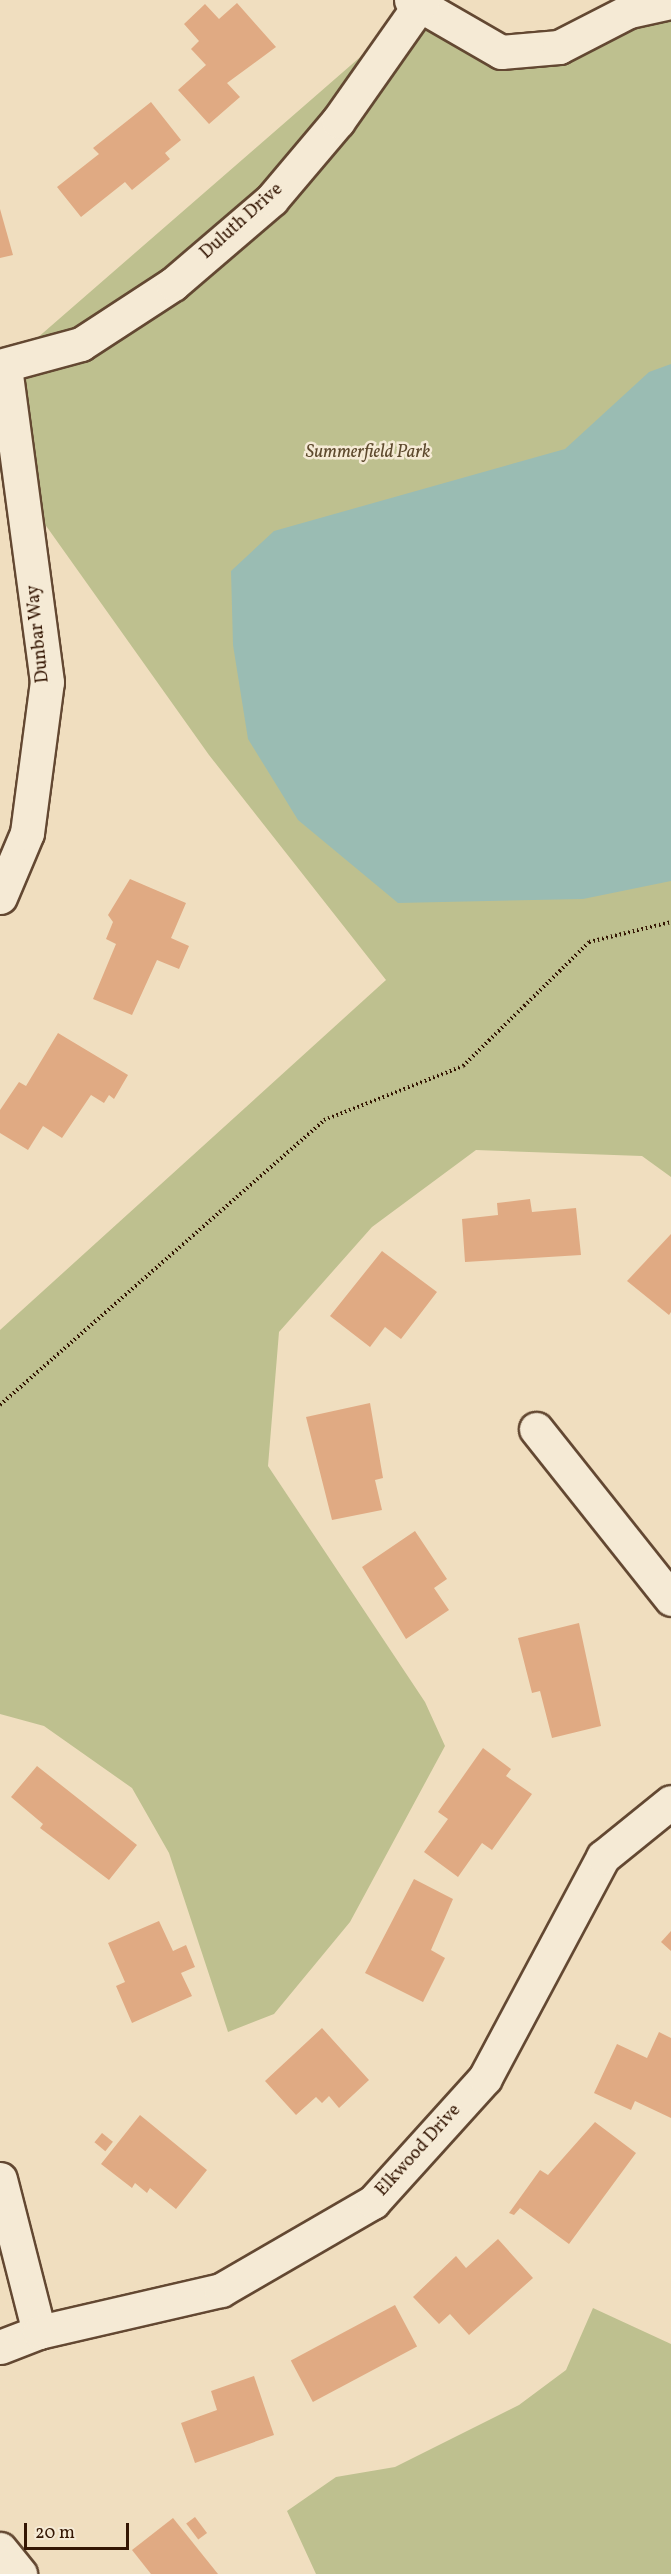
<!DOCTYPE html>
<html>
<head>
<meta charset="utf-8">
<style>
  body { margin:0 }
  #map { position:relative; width:671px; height:2574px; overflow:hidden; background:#f0debf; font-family:Vollkorn,serif }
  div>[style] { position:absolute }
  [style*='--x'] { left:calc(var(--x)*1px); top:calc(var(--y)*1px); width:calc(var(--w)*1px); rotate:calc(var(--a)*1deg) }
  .green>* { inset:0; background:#bec08f }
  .water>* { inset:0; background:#9abcb3 }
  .building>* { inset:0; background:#e0aa83; transform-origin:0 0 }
  .path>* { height:4px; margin-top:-2px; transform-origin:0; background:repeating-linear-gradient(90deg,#341603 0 1.5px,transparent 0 4.5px) }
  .roads { filter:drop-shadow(2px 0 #634832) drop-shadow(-2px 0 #634832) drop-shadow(0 2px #634832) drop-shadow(0 -2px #634832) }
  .street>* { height:33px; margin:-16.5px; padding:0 16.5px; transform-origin:16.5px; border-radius:16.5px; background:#f5ead5 }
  span { translate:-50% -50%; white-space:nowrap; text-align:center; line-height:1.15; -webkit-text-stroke:5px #f5ead5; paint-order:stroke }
  .street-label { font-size:18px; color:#341603 }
  .park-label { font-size:18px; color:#5d492d; font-style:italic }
  .scale { position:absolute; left:24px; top:2523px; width:105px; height:27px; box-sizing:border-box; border:3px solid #341603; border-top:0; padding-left:8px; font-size:18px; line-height:21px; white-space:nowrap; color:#341603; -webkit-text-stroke:4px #f5ead5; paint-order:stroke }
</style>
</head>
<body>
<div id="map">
  <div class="green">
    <i style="clip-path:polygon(671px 2px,671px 1177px,642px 1156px,476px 1150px,372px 1227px,279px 1332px,268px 1466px,425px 1702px,445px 1746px,350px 1922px,274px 2014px,228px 2032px,169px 1853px,132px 1788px,44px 1726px,0 1714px,0 1330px,386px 980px,209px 755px,22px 492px,5px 366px,420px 5px,501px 52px)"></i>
    <i style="clip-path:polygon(593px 2308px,671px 2344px,671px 2574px,316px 2574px,287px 2511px,336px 2477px,395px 2467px,519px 2405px,566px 2370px)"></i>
  </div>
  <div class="water">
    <i style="clip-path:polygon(671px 364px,671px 881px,583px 899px,398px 903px,298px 820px,248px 739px,233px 645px,231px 571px,274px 531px,565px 449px,649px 372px)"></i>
  </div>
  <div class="building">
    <i style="clip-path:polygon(237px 3px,276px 47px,227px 83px,240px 97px,209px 124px,178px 90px,206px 65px,191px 49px,199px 41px,184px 24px,205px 4px,219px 19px)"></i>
    <i style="clip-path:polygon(151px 102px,181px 140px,165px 153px,170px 159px,132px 190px,125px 182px,81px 217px,57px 187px,99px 154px,93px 148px)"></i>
    <i style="clip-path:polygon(0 209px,13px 255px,0 258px)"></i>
    <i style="clip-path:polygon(130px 879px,186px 903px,171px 938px,189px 946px,179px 969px,157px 960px,132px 1015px,93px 999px,116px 944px,106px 939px,113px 922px,108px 915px)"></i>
    <i style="clip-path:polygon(58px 1033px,128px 1075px,114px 1099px,109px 1095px,104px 1103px,91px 1095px,62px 1138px,43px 1126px,28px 1150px,0 1133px,0 1110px,19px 1082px,26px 1086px)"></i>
    <i style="clip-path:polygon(530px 1199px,532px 1212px,576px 1208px,581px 1255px,465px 1262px,462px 1219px,498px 1215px,497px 1203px)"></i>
    <i style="clip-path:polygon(671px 1234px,671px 1312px,669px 1315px,627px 1281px)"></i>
    <i style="clip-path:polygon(382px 1251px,437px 1292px,401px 1339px,385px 1327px,370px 1347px,330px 1316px)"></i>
    <i style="clip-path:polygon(370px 1403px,383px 1478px,375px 1480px,382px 1510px,332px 1520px,306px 1417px)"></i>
    <i style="clip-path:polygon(415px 1531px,447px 1579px,434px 1588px,449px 1610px,406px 1639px,362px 1567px)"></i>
    <i style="clip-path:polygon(579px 1623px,601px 1726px,552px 1738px,540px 1691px,532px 1693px,518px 1638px)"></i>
    <i style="clip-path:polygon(483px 1748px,511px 1769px,506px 1776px,532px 1794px,492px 1850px,482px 1843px,458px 1877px,424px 1852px,448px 1819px,438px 1812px)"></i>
    <i style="clip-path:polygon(37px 1766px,137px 1845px,109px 1880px,40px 1828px,43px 1824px,11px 1797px)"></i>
    <i style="clip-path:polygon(414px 1879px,453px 1899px,431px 1950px,445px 1958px,423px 2002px,365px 1973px)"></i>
    <i style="clip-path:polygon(159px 1921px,173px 1951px,186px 1945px,195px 1967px,181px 1973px,192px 1996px,132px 2023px,116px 1986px,125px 1982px,108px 1943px)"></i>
    <i style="clip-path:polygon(671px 1931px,671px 1951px,661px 1942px)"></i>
    <i style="clip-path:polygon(322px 2028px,369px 2080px,339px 2108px,329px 2096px,322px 2103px,316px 2097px,296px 2115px,265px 2081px)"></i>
    <i style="clip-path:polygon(659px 2032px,671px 2038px,671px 2118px,635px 2101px,631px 2110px,594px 2093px,617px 2044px,647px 2058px)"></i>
    <i style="clip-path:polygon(140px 2115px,207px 2170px,176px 2209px,150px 2188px,147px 2193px,135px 2183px,132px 2188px,101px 2164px)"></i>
    <i style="clip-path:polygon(595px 2122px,636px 2153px,569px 2244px,520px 2208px,514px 2215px,509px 2213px,540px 2170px,548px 2175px)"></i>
    <i style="left:102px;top:2133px;width:14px;height:12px;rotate:39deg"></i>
    <i style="clip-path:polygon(498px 2239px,533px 2278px,469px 2335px,450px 2314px,439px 2324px,413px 2297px,456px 2256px,466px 2268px)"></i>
    <i style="left:395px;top:2305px;width:47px;height:118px;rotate:62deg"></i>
    <i style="clip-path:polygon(254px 2376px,274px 2435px,195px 2463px,181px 2423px,217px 2410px,211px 2391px)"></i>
    <i style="left:195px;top:2517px;width:20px;height:11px;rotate:53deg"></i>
    <i style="clip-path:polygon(173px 2518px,218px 2574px,151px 2574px,132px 2550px)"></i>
  </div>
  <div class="path">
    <i style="--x:0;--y:1405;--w:432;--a:-41.3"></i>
    <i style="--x:324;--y:1120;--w:149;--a:-21.2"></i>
    <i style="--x:463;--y:1066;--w:177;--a:-44.5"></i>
    <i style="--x:589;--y:942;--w:84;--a:-13.7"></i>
  </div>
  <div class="roads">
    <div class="street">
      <i style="--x:411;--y:0;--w:104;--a:30"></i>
      <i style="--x:501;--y:52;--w:58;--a:-4.9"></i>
      <i style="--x:559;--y:47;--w:79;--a:-27.2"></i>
      <i style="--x:629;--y:11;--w:43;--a:-12.1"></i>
      <i style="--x:0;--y:366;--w:84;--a:-15.2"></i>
      <i style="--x:81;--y:344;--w:110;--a:-33.1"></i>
      <i style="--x:173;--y:284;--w:130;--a:-40.6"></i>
      <i style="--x:272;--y:199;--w:102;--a:-49.8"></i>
      <i style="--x:338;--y:121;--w:148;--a:-54.9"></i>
      <i style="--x:0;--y:897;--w:69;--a:-67.1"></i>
      <i style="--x:27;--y:833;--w:152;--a:-82.5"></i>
      <i style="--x:47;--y:682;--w:319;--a:-97.6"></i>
      <i style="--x:536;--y:1429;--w:217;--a:51.5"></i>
      <i style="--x:0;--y:2179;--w:158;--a:75.7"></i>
      <i style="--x:0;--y:2347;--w:42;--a:-21"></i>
      <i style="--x:39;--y:2332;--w:187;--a:-13"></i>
      <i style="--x:221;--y:2290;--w:176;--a:-30.1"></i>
      <i style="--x:373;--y:2202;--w:167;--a:-47.9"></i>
      <i style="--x:485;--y:2078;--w:251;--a:-61.9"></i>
      <i style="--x:603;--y:1857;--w:87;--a:-39"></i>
      <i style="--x:0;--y:2549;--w:32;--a:51"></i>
    </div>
  </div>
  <div class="street-label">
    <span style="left:242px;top:222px;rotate:-42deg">Duluth Drive</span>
    <span style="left:39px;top:634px;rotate:-96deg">Dunbar Way</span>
    <span style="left:419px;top:2151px;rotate:-48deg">Elkwood Drive</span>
  </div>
  <div class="park-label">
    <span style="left:368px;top:453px">Summerfield Park</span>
  </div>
  <div class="scale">20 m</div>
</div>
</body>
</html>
